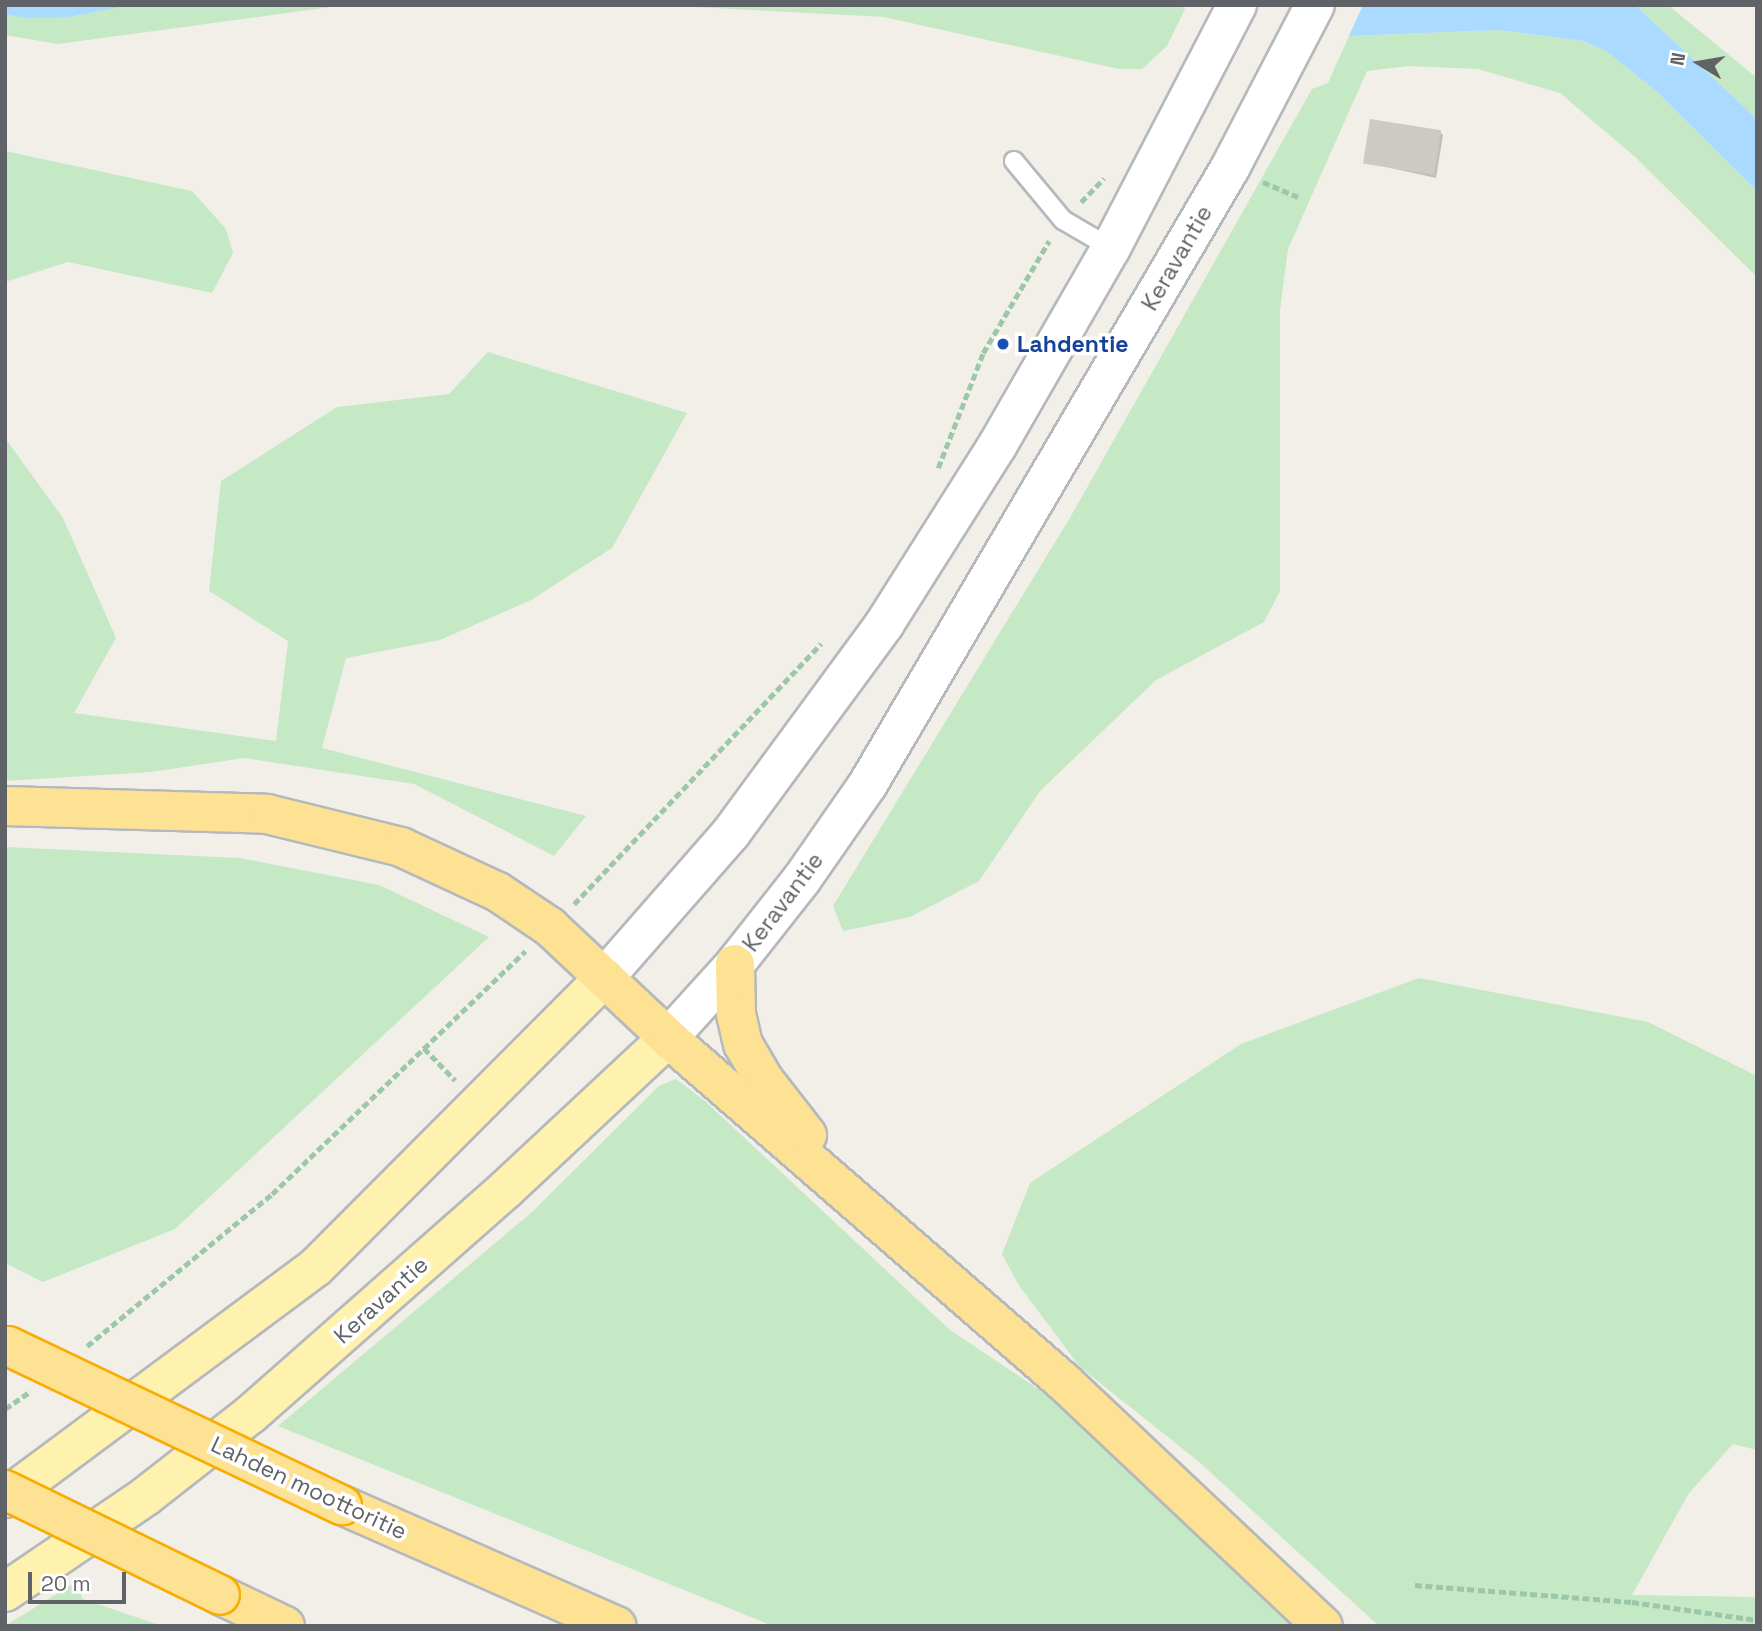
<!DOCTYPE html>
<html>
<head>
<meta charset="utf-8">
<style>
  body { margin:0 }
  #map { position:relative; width:1762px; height:1631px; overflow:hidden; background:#f1efe8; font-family:"Space Grotesk",sans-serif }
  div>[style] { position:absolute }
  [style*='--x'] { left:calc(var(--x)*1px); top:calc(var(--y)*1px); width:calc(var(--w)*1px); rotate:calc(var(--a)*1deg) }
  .green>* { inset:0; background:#c5e8c5 }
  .water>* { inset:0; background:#aadaff }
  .shadow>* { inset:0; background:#0003 }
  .building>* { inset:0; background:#cccac5; transform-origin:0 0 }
  .path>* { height:4.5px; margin-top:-2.25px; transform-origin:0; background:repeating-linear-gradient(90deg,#9cc7a9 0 7px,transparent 0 10.5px) }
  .roads { filter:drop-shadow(2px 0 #b5b8bc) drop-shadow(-2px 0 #b5b8bc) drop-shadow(0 2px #b5b8bc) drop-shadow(0 -2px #b5b8bc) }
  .service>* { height:18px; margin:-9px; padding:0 9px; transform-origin:9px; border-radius:9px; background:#fff }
  .secondary>* { height:38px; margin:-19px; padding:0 19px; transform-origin:19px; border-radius:19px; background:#fff }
  .primary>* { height:38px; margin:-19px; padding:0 19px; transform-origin:19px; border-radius:19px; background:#fff2af }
  .motorway>* { height:38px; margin:-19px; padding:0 19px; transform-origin:19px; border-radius:19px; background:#fde293 }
  .bridges { filter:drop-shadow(2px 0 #f9ab00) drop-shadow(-2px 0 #f9ab00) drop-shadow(0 2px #f9ab00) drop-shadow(0 -2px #f9ab00) }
  .motorway-bridge>* { height:38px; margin:-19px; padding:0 19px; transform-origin:19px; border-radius:19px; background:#fde293 }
  .dots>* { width:19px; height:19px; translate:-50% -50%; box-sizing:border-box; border:4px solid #fff; border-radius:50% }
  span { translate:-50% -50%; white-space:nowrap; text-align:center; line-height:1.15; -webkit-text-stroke:7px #fff; paint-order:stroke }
  .street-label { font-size:23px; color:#5f6368 }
  .transit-label { font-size:23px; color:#164399; font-weight:700 }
  .left { translate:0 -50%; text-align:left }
  .frame { position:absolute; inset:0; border:7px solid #5f6368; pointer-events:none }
  .north { position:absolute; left:1664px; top:28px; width:70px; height:70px; -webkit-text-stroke:5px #fff; paint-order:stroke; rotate:281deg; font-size:19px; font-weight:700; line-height:28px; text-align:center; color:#5f6368 }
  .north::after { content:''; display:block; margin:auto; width:24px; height:32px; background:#5f6368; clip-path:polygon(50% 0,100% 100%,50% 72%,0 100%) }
  .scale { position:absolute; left:28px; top:1572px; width:98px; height:32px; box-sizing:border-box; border:4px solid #5f6368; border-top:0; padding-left:9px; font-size:21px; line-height:24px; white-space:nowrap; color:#5f6368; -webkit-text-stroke:5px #fff; paint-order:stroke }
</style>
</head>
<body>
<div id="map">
  <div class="green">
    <i style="clip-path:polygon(131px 5px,346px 5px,58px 44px,5px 35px,5px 14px,70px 17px)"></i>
    <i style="clip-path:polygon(657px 5px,1180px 5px,1185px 9px,1167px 46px,1142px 69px,1119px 69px,884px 17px)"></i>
    <i style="clip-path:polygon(1635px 5px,1668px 5px,1757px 78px,1757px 119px)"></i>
    <i style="clip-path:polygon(1499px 30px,1583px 41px,1606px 51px,1656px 91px,1757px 191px,1757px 277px,1635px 157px,1560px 93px,1478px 69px,1409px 66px,1367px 71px,1288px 249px,1280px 310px,1280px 591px,1264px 622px,1156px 680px,1040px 791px,979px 881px,910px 917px,843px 931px,833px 906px,1071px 516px,1312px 89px,1328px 83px,1349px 36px)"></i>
    <i style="clip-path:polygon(5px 151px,192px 191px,226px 229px,233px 253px,212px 293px,68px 262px,5px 282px)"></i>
    <i style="clip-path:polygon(488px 352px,687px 413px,612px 548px,531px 600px,440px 640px,346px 658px,322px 748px,586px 816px,554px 856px,414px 784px,244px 758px,151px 772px,5px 781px,5px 438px,63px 518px,116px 638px,74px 713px,276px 741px,288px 641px,209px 591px,221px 481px,337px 407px,449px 394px)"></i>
    <i style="clip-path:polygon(5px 847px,240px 858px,379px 885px,489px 937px,175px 1229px,43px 1282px,5px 1263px)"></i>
    <i style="clip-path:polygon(1419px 978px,1648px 1022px,1757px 1076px,1757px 1450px,1733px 1444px,1689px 1493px,1632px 1595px,1757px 1597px,1757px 1626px,1379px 1626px,1198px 1461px,1080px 1367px,1018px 1284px,1002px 1254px,1030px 1183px,1241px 1044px)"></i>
    <i style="clip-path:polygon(676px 1079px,705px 1101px,950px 1330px,1053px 1399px,1297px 1626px,773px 1626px,278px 1426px,531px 1213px,659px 1086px)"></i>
    <i style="clip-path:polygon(76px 1582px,83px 1599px,162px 1626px,5px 1626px)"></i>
  </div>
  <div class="water">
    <i style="clip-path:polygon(5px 5px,131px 5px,70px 17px,28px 18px,5px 14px)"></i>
    <i style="clip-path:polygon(1363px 5px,1635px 5px,1757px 119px,1757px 191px,1656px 91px,1606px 51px,1583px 41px,1499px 30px,1349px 36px)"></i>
  </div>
  <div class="shadow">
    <i style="clip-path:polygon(1440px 132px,1443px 135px,1436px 178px,1364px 162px)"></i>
  </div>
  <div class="building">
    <i style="left:1370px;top:119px;width:72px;height:45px;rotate:9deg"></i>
  </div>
  <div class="path">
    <i style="--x:1263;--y:182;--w:38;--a:23"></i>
    <i style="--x:1081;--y:202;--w:33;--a:-46"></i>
    <i style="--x:938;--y:468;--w:123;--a:-68.6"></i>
    <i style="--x:983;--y:353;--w:130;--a:-59.5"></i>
    <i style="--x:574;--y:904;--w:359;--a:-46.5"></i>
    <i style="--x:424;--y:1048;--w:45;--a:45.9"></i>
    <i style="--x:87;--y:1346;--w:239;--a:-39.4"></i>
    <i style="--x:272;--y:1194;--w:351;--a:-43.8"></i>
    <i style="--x:5;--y:1409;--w:28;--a:-35"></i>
    <i style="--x:1415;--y:1585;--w:218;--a:4.5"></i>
    <i style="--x:1632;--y:1602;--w:126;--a:8.2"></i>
  </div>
  <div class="roads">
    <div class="service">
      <i style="--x:1014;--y:161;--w:77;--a:50.3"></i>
      <i style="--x:1063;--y:220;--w:56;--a:30.3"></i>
    </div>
    <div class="secondary">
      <i style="--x:605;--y:977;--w:191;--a:-48.8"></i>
      <i style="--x:731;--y:833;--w:260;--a:-53.7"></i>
      <i style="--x:885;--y:623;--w:209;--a:-57.7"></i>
      <i style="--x:997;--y:446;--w:228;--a:-60.1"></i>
      <i style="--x:1111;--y:248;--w:274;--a:-62.6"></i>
      <i style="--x:668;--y:1038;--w:100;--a:-47.8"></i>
      <i style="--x:735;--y:964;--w:108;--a:-51.8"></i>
      <i style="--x:802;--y:879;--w:116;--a:-55.2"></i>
      <i style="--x:868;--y:784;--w:714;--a:-59.56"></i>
      <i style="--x:1230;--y:168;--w:184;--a:-62.5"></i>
    </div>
    <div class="primary">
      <i style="--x:5;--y:1498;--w:387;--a:-36.6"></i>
      <i style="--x:316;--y:1267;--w:409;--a:-45.1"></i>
      <i style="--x:5;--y:1592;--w:171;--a:-34.2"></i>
      <i style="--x:146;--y:1496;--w:133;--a:-38"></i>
      <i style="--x:251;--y:1414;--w:339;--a:-41.4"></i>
      <i style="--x:505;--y:1190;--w:223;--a:-43"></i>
    </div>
    <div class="motorway">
      <i style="--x:5;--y:806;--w:262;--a:1.7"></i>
      <i style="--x:267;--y:814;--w:138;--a:13.8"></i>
      <i style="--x:401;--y:847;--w:107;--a:24.9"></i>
      <i style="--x:498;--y:892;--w:63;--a:33.9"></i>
      <i style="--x:550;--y:927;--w:162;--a:43.2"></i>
      <i style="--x:668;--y:1038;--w:526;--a:40.99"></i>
      <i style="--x:1065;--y:1383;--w:354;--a:43.3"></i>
      <i style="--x:735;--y:964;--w:50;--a:88.9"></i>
      <i style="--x:736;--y:1014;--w:31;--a:77"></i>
      <i style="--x:743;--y:1044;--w:42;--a:59.7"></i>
      <i style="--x:764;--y:1080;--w:70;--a:52"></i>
      <i style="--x:342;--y:1505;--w:300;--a:23.8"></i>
      <i style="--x:220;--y:1595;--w:72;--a:25.5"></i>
    </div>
  </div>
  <div class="bridges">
    <div class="motorway-bridge">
      <i style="--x:8;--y:1346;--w:370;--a:25.5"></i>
      <i style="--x:5;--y:1490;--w:239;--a:26"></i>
    </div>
  </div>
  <div class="dots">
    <i style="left:1003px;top:344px;background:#1a4fb4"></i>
  </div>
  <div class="street-label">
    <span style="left:1177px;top:258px;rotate:-60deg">Keravantie</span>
    <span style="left:783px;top:902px;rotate:-53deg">Keravantie</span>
    <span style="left:381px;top:1300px;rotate:-42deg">Keravantie</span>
    <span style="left:309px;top:1488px;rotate:25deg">Lahden moottoritie</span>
  </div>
  <div class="transit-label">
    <span class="left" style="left:1017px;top:344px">Lahdentie</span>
  </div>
  <div class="frame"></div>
  <div class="north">N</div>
  <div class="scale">20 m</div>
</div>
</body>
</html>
